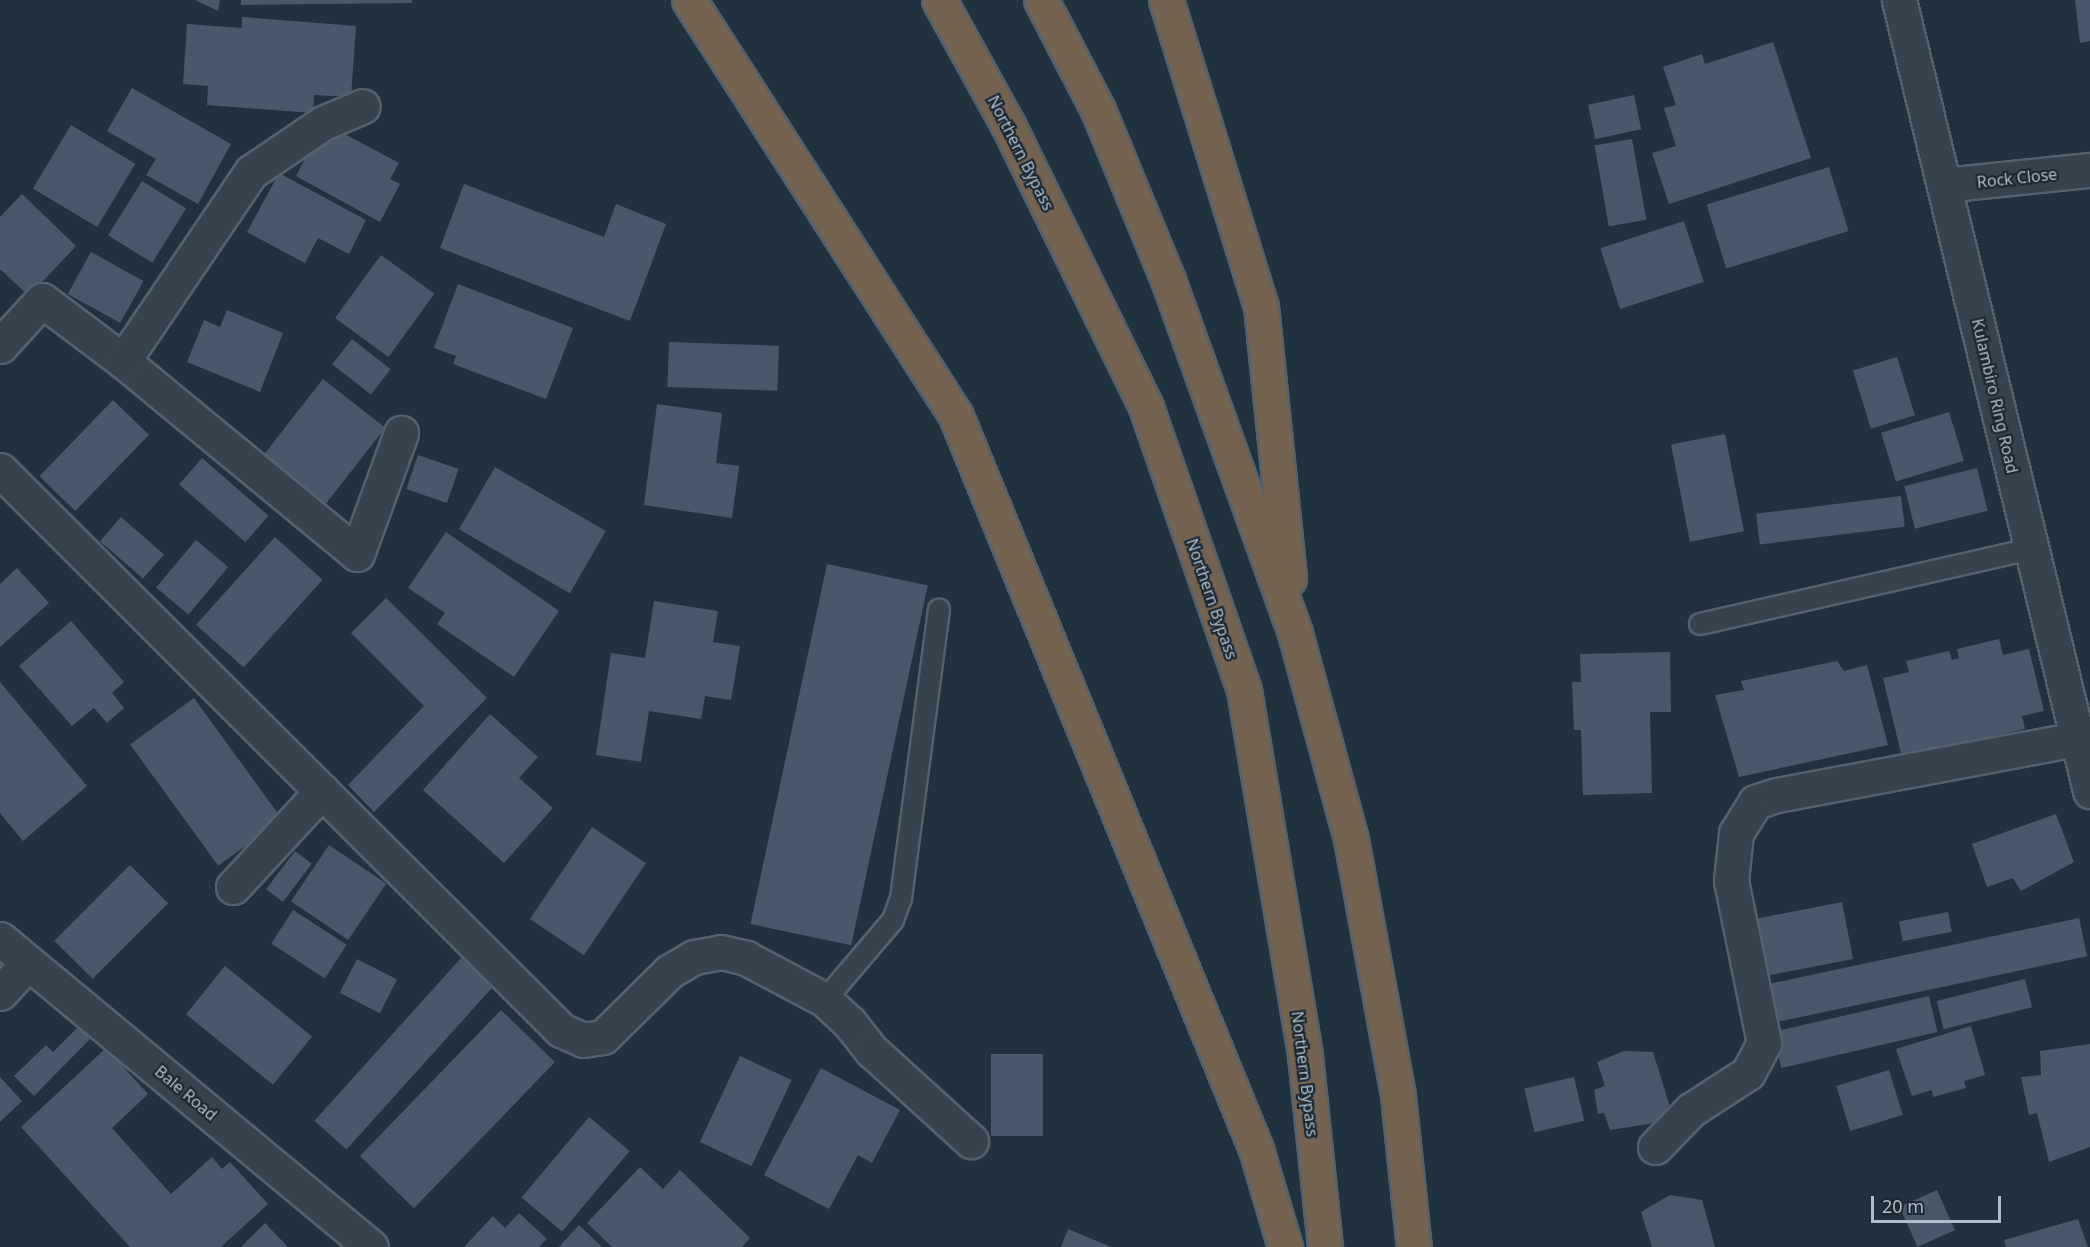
<!DOCTYPE html>
<html>
<head>
<meta charset="utf-8">
<style>
  body { margin:0 }
  #map { position:relative; width:2090px; height:1247px; overflow:hidden; background:#21323f; font-family:"Noto Sans",sans-serif }
  div>[style] { position:absolute }
  [style*='--x'] { left:calc(var(--x)*1px); top:calc(var(--y)*1px); width:calc(var(--w)*1px); rotate:calc(var(--a)*1deg) }
  .building>* { inset:0; background:#475968; transform-origin:0 0 }
  .roads { filter:drop-shadow(2px 0 #54616d) drop-shadow(-2px 0 #54616d) drop-shadow(0 2px #54616d) drop-shadow(0 -2px #54616d) }
  .service>* { height:20px; margin:-10px; padding:0 10px; transform-origin:10px; border-radius:10px; background:#35434f }
  .minor>* { height:33px; margin:-16.5px; padding:0 16.5px; transform-origin:16.5px; border-radius:16.5px; background:#35434f }
  .tertiary>* { height:33px; margin:-16.5px; padding:0 16.5px; transform-origin:16.5px; border-radius:16.5px; background:#35434f }
  .motorway>* { height:33px; margin:-16.5px; padding:0 16.5px; transform-origin:16.5px; border-radius:16.5px; background:#756352 }
  span { translate:-50% -50%; white-space:nowrap; text-align:center; line-height:1.15; -webkit-text-stroke:4.5px #1b2833; paint-order:stroke }
  .street-label { font-size:16px; color:#b1beca }
  .scale { position:absolute; left:1871px; top:1196px; width:130px; height:27px; box-sizing:border-box; border:3px solid #b1beca; border-top:0; padding-left:8px; font-size:18px; line-height:21px; white-space:nowrap; color:#b1beca; -webkit-text-stroke:4px #1b2833; paint-order:stroke }
</style>
</head>
<body>
<div id="map">
  <div class="building">
    <i style="clip-path:polygon(195px 0,220px 0,218px 11px)"></i>
    <i style="clip-path:polygon(241px 0,412px 0,412px 3px,241px 5px)"></i>
    <i style="clip-path:polygon(2075px 0,2090px 0,2090px 41px,2080px 43px)"></i>
    <i style="clip-path:polygon(242px 17px,356px 26px,351px 97px,314px 95px,313px 113px,207px 105px,208px 86px,183px 84px,187px 24px,242px 28px)"></i>
    <i style="clip-path:polygon(1773px 42px,1811px 158px,1669px 204px,1652px 153px,1676px 146px,1664px 108px,1676px 105px,1663px 67px,1702px 54px,1705px 64px)"></i>
    <i style="clip-path:polygon(132px 88px,231px 144px,198px 204px,146px 175px,156px 159px,107px 131px)"></i>
    <i style="left:1634px;top:95px;width:35px;height:47px;rotate:78deg"></i>
    <i style="left:71px;top:125px;width:75px;height:74px;rotate:31deg"></i>
    <i style="clip-path:polygon(339px 131px,399px 163px,390px 179px,400px 184px,380px 222px,296px 176px,319px 133px,334px 141px)"></i>
    <i style="left:1632px;top:139px;width:82px;height:38px;rotate:80deg"></i>
    <i style="left:1829px;top:167px;width:67px;height:128px;rotate:73deg"></i>
    <i style="clip-path:polygon(279px 173px,366px 220px,349px 254px,318px 238px,305px 263px,247px 232px)"></i>
    <i style="left:142px;top:181px;width:52px;height:64px;rotate:32deg"></i>
    <i style="clip-path:polygon(464px 184px,604px 237px,616px 204px,666px 224px,630px 321px,440px 248px)"></i>
    <i style="clip-path:polygon(22px 194px,76px 246px,29px 296px,0 269px,0 217px)"></i>
    <i style="left:1684px;top:221px;width:64px;height:88px;rotate:72deg"></i>
    <i style="left:91px;top:252px;width:60px;height:48px;rotate:29deg"></i>
    <i style="left:381px;top:255px;width:66px;height:78px;rotate:36deg"></i>
    <i style="clip-path:polygon(458px 284px,573px 328px,546px 399px,453px 364px,456px 356px,434px 348px)"></i>
    <i style="clip-path:polygon(227px 310px,283px 333px,260px 392px,187px 362px,204px 320px,220px 327px)"></i>
    <i style="left:352px;top:339px;width:49px;height:32px;rotate:38deg"></i>
    <i style="left:669px;top:342px;width:110px;height:45px;rotate:2deg"></i>
    <i style="left:1897px;top:357px;width:61px;height:46px;rotate:73deg"></i>
    <i style="left:323px;top:379px;width:79px;height:106px;rotate:38deg"></i>
    <i style="left:113px;top:400px;width:50px;height:106px;rotate:44deg"></i>
    <i style="clip-path:polygon(657px 404px,722px 413px,716px 463px,739px 466px,732px 518px,644px 505px)"></i>
    <i style="left:1949px;top:412px;width:51px;height:71px;rotate:73deg"></i>
    <i style="left:1725px;top:434px;width:99px;height:55px;rotate:79deg"></i>
    <i style="left:418px;top:455px;width:43px;height:36px;rotate:19deg"></i>
    <i style="left:202px;top:458px;width:88px;height:35px;rotate:41deg"></i>
    <i style="left:495px;top:467px;width:128px;height:72px;rotate:30deg"></i>
    <i style="left:1977px;top:468px;width:44px;height:75px;rotate:76deg"></i>
    <i style="left:1901px;top:496px;width:31px;height:146px;rotate:83deg"></i>
    <i style="left:121px;top:517px;width:57px;height:32px;rotate:41deg"></i>
    <i style="clip-path:polygon(446px 532px,559px 611px,514px 677px,437px 624px,445px 613px,408px 588px)"></i>
    <i style="left:275px;top:537px;width:64px;height:118px;rotate:42deg"></i>
    <i style="left:196px;top:540px;width:42px;height:62px;rotate:40deg"></i>
    <i style="left:827px;top:564px;width:103px;height:368px;rotate:12deg"></i>
    <i style="clip-path:polygon(17px 568px,49px 603px,0 647px,0 584px)"></i>
    <i style="clip-path:polygon(386px 598px,487px 698px,374px 812px,348px 785px,424px 706px,351px 633px)"></i>
    <i style="clip-path:polygon(654px 601px,718px 611px,713px 642px,740px 646px,731px 700px,705px 696px,701px 719px,649px 711px,641px 762px,596px 755px,611px 653px,645px 658px)"></i>
    <i style="clip-path:polygon(71px 621px,124px 682px,112px 693px,124px 708px,107px 723px,94px 708px,72px 726px,19px 666px)"></i>
    <i style="clip-path:polygon(1999px 639px,2003px 655px,2029px 649px,2044px 711px,2022px 716px,2025px 729px,1902px 758px,1883px 678px,1909px 672px,1906px 661px,1949px 651px,1952px 660px,1959px 658px,1957px 649px)"></i>
    <i style="clip-path:polygon(1670px 652px,1671px 712px,1650px 712px,1652px 793px,1583px 795px,1581px 730px,1574px 730px,1572px 682px,1581px 682px,1580px 654px)"></i>
    <i style="clip-path:polygon(1837px 661px,1844px 671px,1867px 665px,1888px 745px,1739px 777px,1715px 695px,1744px 690px,1741px 681px)"></i>
    <i style="clip-path:polygon(0 682px,87px 786px,23px 841px,0 813px)"></i>
    <i style="left:194px;top:698px;width:150px;height:79px;rotate:54deg"></i>
    <i style="clip-path:polygon(490px 714px,538px 757px,519px 778px,553px 808px,504px 863px,423px 790px)"></i>
    <i style="clip-path:polygon(2056px 814px,2074px 862px,2021px 891px,2013px 878px,1987px 887px,1972px 844px)"></i>
    <i style="left:592px;top:827px;width:65px;height:111px;rotate:34deg"></i>
    <i style="left:329px;top:845px;width:69px;height:68px;rotate:34deg"></i>
    <i style="left:295px;top:851px;width:21px;height:48px;rotate:37deg"></i>
    <i style="left:130px;top:865px;width:54px;height:107px;rotate:45deg"></i>
    <i style="left:1842px;top:902px;width:58px;height:86px;rotate:79deg"></i>
    <i style="left:293px;top:910px;width:64px;height:40px;rotate:33deg"></i>
    <i style="left:1948px;top:912px;width:20px;height:50px;rotate:79deg"></i>
    <i style="left:2079px;top:918px;width:39px;height:325px;rotate:78deg"></i>
    <i style="left:461px;top:958px;width:43px;height:219px;rotate:42deg"></i>
    <i style="left:357px;top:959px;width:45px;height:38px;rotate:27deg"></i>
    <i style="left:225px;top:966px;width:112px;height:62px;rotate:39deg"></i>
    <i style="left:2025px;top:979px;width:29px;height:91px;rotate:76deg"></i>
    <i style="left:1929px;top:996px;width:37px;height:160px;rotate:77deg"></i>
    <i style="left:501px;top:1010px;width:75px;height:203px;rotate:44deg"></i>
    <i style="clip-path:polygon(1971px 1026px,1985px 1075px,1964px 1081px,1966px 1088px,1933px 1097px,1932px 1090px,1912px 1096px,1896px 1049px)"></i>
    <i style="clip-path:polygon(78px 1027px,90px 1039px,34px 1096px,14px 1076px,46px 1045px,53px 1052px)"></i>
    <i style="clip-path:polygon(2090px 1044px,2090px 1147px,2049px 1162px,2037px 1113px,2029px 1115px,2021px 1077px,2041px 1075px,2040px 1051px)"></i>
    <i style="clip-path:polygon(106px 1048px,148px 1094px,112px 1128px,171px 1194px,212px 1157px,222px 1169px,230px 1162px,268px 1204px,221px 1247px,130px 1247px,21px 1127px)"></i>
    <i style="clip-path:polygon(1624px 1051px,1653px 1052px,1674px 1120px,1610px 1130px,1604px 1113px,1598px 1114px,1594px 1090px,1605px 1086px,1597px 1062px)"></i>
    <i style="left:991px;top:1054px;width:52px;height:82px"></i>
    <i style="left:740px;top:1056px;width:57px;height:95px;rotate:25deg"></i>
    <i style="clip-path:polygon(821px 1068px,900px 1110px,872px 1163px,858px 1155px,829px 1209px,764px 1175px)"></i>
    <i style="left:1889px;top:1070px;width:47px;height:55px;rotate:73deg"></i>
    <i style="clip-path:polygon(0 1077px,22px 1101px,0 1122px)"></i>
    <i style="left:1574px;top:1077px;width:45px;height:51px;rotate:77deg"></i>
    <i style="left:589px;top:1117px;width:53px;height:105px;rotate:40deg"></i>
    <i style="clip-path:polygon(640px 1167px,663px 1189px,680px 1170px,750px 1238px,742px 1247px,612px 1247px,587px 1223px)"></i>
    <i style="left:1937px;top:1190px;width:44px;height:41px;rotate:66deg"></i>
    <i style="clip-path:polygon(1670px 1195px,1702px 1200px,1715px 1247px,1652px 1247px,1641px 1212px)"></i>
    <i style="clip-path:polygon(519px 1213px,547px 1239px,539px 1247px,464px 1247px,493px 1216px,505px 1228px)"></i>
    <i style="clip-path:polygon(2078px 1219px,2088px 1247px,2006px 1247px,2004px 1240px)"></i>
    <i style="clip-path:polygon(265px 1223px,288px 1247px,241px 1247px)"></i>
    <i style="clip-path:polygon(579px 1225px,602px 1247px,559px 1247px)"></i>
    <i style="clip-path:polygon(1068px 1229px,1111px 1247px,1061px 1247px)"></i>
  </div>
  <div class="roads">
    <div class="service">
      <i style="--x:1700;--y:624;--w:339;--a:-12.8"></i>
      <i style="--x:825;--y:1000;--w:105;--a:-49.6"></i>
      <i style="--x:893;--y:920;--w:23;--a:-70"></i>
      <i style="--x:901;--y:898;--w:291;--a:-82.5"></i>
    </div>
    <div class="minor">
      <i style="--x:1944;--y:185;--w:147;--a:-5.9"></i>
      <i style="--x:0;--y:346;--w:62;--a:-47.6"></i>
      <i style="--x:42;--y:300;--w:101;--a:37"></i>
      <i style="--x:123;--y:361;--w:303;--a:39.5"></i>
      <i style="--x:357;--y:554;--w:129;--a:-70"></i>
      <i style="--x:123;--y:361;--w:228;--a:-55.9"></i>
      <i style="--x:251;--y:172;--w:87;--a:-34.2"></i>
      <i style="--x:323;--y:123;--w:43;--a:-23"></i>
      <i style="--x:0;--y:470;--w:793;--a:44.95"></i>
      <i style="--x:561;--y:1030;--w:24;--a:24"></i>
      <i style="--x:583;--y:1040;--w:20;--a:-9"></i>
      <i style="--x:603;--y:1037;--w:94;--a:-44.6"></i>
      <i style="--x:670;--y:971;--w:28;--a:-30"></i>
      <i style="--x:694;--y:957;--w:27;--a:-10"></i>
      <i style="--x:721;--y:952;--w:26;--a:13"></i>
      <i style="--x:746;--y:958;--w:89;--a:28"></i>
      <i style="--x:825;--y:1000;--w:33;--a:43"></i>
      <i style="--x:849;--y:1022;--w:37;--a:52"></i>
      <i style="--x:872;--y:1051;--w:134;--a:42.3"></i>
      <i style="--x:233;--y:887;--w:131;--a:-47.2"></i>
      <i style="--x:0;--y:939;--w:482;--a:39.7"></i>
      <i style="--x:0;--y:993;--w:41;--a:-47"></i>
      <i style="--x:1655;--y:1147;--w:52;--a:-45.8"></i>
      <i style="--x:1691;--y:1110;--w:68;--a:-33"></i>
      <i style="--x:1748;--y:1073;--w:34;--a:-62"></i>
      <i style="--x:1764;--y:1043;--w:165;--a:-101.5"></i>
      <i style="--x:1731;--y:881;--w:48;--a:-84.1"></i>
      <i style="--x:1736;--y:833;--w:36;--a:-58"></i>
      <i style="--x:1755;--y:802;--w:23;--a:-18"></i>
      <i style="--x:1777;--y:795;--w:305;--a:-10.6"></i>
    </div>
    <div class="tertiary">
      <i style="--x:1899;--y:0;--w:814;--a:76.42"></i>
    </div>
    <div class="motorway">
      <i style="--x:689;--y:0;--w:494;--a:57.3"></i>
      <i style="--x:956;--y:416;--w:792;--a:67.74"></i>
      <i style="--x:1256;--y:1149;--w:102;--a:73.5"></i>
      <i style="--x:939;--y:0;--w:145;--a:61.1"></i>
      <i style="--x:1009;--y:127;--w:312;--a:63.9"></i>
      <i style="--x:1146;--y:407;--w:299;--a:70.9"></i>
      <i style="--x:1244;--y:690;--w:371;--a:80.5"></i>
      <i style="--x:1305;--y:1056;--w:192;--a:84"></i>
      <i style="--x:1041;--y:0;--w:124;--a:62.6"></i>
      <i style="--x:1098;--y:110;--w:184;--a:67.6"></i>
      <i style="--x:1168;--y:280;--w:375;--a:70.2"></i>
      <i style="--x:1295;--y:633;--w:213;--a:74.8"></i>
      <i style="--x:1351;--y:839;--w:261;--a:79.6"></i>
      <i style="--x:1398;--y:1096;--w:152;--a:84"></i>
      <i style="--x:1166;--y:0;--w:320;--a:72.8"></i>
      <i style="--x:1261;--y:306;--w:274;--a:84.1"></i>
    </div>
  </div>
  <div class="street-label">
    <span style="left:1021px;top:153px;rotate:63deg">Northern Bypass</span>
    <span style="left:2017px;top:178px;rotate:-6deg">Rock Close</span>
    <span style="left:1995px;top:396px;rotate:77deg">Kulambiro Ring Road</span>
    <span style="left:1212px;top:599px;rotate:71deg">Northern Bypass</span>
    <span style="left:1305px;top:1074px;rotate:83deg">Northern Bypass</span>
    <span style="left:186px;top:1093px;rotate:40deg">Bale Road</span>
  </div>
  <div class="scale">20 m</div>
</div>
</body>
</html>
